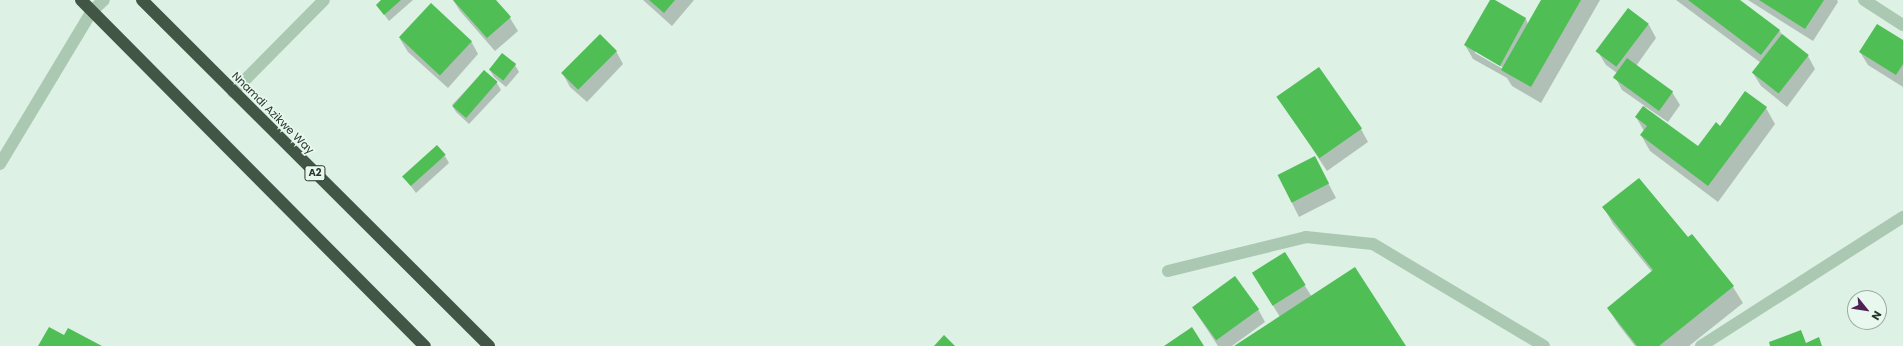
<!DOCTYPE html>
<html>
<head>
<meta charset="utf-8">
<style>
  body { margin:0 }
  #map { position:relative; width:1903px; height:346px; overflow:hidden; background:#ddf1e4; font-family:Poppins,sans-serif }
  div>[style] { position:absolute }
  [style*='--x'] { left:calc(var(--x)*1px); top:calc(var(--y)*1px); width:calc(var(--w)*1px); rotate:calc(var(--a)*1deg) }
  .shadow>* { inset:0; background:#0003 }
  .building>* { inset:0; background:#4ebe55; transform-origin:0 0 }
  .minor>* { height:12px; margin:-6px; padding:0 6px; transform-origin:6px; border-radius:6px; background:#aac8b2 }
  .highway>* { height:12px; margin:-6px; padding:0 6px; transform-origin:6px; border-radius:6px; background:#415644 }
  span { translate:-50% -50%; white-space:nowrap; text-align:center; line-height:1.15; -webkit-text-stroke:3.5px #e9f8ef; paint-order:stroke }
  .shield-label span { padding:1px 3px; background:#e9f8ef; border:1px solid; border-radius:3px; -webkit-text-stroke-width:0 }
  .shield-label { font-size:10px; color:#29362b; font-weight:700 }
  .street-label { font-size:11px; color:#29362b }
  .north { position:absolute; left:1847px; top:290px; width:40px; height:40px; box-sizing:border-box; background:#e9f8ef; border:1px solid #9caaa1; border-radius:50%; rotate:120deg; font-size:11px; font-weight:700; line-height:16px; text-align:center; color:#29362b }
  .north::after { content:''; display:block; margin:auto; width:14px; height:18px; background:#4f2155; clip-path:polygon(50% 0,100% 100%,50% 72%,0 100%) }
</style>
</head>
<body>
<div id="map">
  <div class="shadow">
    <i style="clip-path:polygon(383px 0,413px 0,389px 21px,377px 5px)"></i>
    <i style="clip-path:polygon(453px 0,494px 0,510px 18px,518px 31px,495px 51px,460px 11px)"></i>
    <i style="clip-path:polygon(643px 0,694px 0,672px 26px)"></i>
    <i style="clip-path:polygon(evenodd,1491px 0,1526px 19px,1528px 24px,1542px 0,1600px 0,1541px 103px,1512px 86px,1507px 78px,1473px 59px,1465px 45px,1491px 0,1475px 51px,1504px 68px,1503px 69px,1475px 53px,1475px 51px)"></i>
    <i style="clip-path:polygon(1676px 0,1739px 0,1779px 30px,1783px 36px,1808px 56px,1815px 69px,1787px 107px,1761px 86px,1753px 73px,1761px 63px)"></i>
    <i style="clip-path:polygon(1748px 0,1837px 0,1838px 2px,1813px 41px)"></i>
    <i style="clip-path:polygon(1628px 10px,1649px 25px,1656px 38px,1636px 66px,1672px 92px,1680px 105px,1668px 122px,1646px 107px,1644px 108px,1698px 148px,1720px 127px,1766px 108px,1775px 124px,1718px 202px,1650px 151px,1641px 135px,1644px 131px,1636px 117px,1645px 106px,1622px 90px,1615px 77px,1617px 73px,1606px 65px,1598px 52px)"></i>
    <i style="clip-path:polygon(400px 39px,471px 41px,478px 54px,448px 88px,408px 52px)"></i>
    <i style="clip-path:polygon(1903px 41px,1903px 87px,1868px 65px,1860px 52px)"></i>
    <i style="clip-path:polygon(616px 51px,623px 64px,587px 102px,570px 87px,563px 74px)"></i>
    <i style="clip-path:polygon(515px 65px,519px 72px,506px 87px,494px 77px,489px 69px)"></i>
    <i style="clip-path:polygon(484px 71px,497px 83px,501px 90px,469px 124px,456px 112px,452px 105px)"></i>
    <i style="clip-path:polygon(1278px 97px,1361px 129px,1368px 142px,1327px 171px)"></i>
    <i style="clip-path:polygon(445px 156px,449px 163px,416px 193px,404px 177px)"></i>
    <i style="clip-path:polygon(1315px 158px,1336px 198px,1299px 217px,1292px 203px)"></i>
    <i style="clip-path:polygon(1604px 208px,1688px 239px,1692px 235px,1733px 287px,1743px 303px,1689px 346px,1635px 346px,1618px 324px,1608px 308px,1652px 272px,1613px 224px)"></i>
    <i style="clip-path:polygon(1261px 286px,1305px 286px,1312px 297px,1405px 346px,1236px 346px,1280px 317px)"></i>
    <i style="clip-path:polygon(1193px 308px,1258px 309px,1265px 322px,1232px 346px,1218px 346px)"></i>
  </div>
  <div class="building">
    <i style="clip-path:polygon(381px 0,401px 0,384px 15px,376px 5px)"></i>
    <i style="clip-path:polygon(453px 0,496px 0,511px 17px,487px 38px)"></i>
    <i style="clip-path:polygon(649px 0,675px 0,664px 13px)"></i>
    <i style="clip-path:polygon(1490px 0,1495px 0,1526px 18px,1500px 66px,1464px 45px)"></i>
    <i style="clip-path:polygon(1541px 0,1581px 0,1531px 87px,1501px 70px)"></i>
    <i style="clip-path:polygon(1688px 0,1740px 0,1780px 30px,1761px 55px)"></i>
    <i style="clip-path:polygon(1759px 0,1824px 0,1805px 29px)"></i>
    <i style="left:431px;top:3px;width:56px;height:47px;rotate:43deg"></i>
    <i style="left:1628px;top:8px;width:26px;height:54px;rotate:37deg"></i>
    <i style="clip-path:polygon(1877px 24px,1903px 40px,1903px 64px,1896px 75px,1859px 52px)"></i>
    <i style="left:600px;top:34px;width:24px;height:55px;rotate:45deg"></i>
    <i style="left:1782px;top:34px;width:34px;height:49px;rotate:38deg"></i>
    <i style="left:502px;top:53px;width:18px;height:21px;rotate:38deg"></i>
    <i style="left:1627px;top:58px;width:57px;height:24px;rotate:36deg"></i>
    <i style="left:1319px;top:67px;width:75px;height:52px;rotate:55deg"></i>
    <i style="left:484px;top:70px;width:18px;height:48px;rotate:41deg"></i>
    <i style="clip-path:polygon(1745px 91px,1767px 107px,1708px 186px,1640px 135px,1647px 126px,1635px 117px,1643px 106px,1698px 146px,1716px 122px,1720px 126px)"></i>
    <i style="left:437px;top:145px;width:13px;height:47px;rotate:48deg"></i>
    <i style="left:1315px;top:156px;width:31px;height:42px;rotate:63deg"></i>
    <i style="clip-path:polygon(1639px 178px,1688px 237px,1692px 234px,1734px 286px,1659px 346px,1637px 346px,1607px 308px,1653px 270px,1602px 207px)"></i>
    <i style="left:1285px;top:252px;width:39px;height:39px;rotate:58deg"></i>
    <i style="clip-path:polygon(1355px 267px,1406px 346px,1234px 346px)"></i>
    <i style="left:1235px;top:276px;width:41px;height:53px;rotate:54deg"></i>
    <i style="clip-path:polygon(49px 327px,64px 335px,68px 328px,102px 346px,38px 346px)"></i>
    <i style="clip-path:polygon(1192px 327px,1204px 346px,1164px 346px)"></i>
    <i style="clip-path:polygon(1801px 330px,1806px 343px,1819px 337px,1822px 346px,1770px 346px,1769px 342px)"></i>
    <i style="clip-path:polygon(944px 335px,955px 346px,934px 346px)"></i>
  </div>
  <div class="minor">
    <i style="--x:1864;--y:0;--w:46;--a:32.7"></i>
    <i style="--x:233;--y:92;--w:129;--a:-45.3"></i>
    <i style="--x:0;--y:164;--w:179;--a:-59"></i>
    <i style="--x:92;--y:11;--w:16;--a:-43"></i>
    <i style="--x:1168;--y:271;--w:142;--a:-13.8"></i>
    <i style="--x:1306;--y:237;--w:67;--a:6"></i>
    <i style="--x:1373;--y:244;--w:199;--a:30.8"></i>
    <i style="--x:1701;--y:346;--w:240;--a:-32.6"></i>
  </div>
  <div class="highway">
    <i style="--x:81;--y:0;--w:488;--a:45.2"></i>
    <i style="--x:142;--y:0;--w:490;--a:44.9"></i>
  </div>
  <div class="shield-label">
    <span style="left:315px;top:173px">A2</span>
  </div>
  <div class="street-label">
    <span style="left:273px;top:113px;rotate:45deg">Nnamdi Azikwe Way</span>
  </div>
  <div class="north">N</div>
</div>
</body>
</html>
